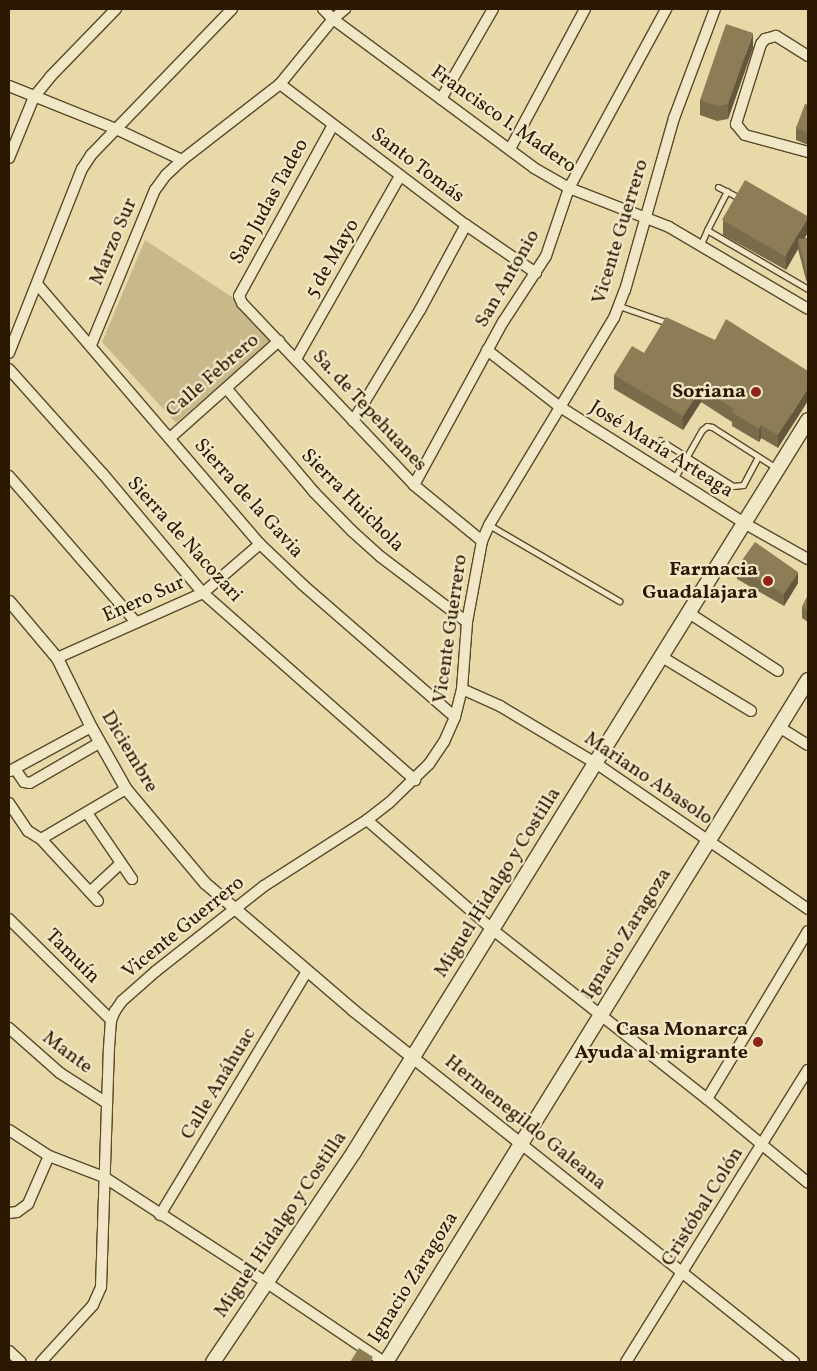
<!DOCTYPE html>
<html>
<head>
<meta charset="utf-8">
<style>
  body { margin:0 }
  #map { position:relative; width:817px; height:1371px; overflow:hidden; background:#e8daa8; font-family:Vollkorn,serif }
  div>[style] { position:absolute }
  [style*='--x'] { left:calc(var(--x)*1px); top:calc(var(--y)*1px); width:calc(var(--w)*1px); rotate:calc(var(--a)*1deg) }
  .green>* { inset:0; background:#c8b98b }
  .roads { filter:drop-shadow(1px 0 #5a482a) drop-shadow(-1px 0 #5a482a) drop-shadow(0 1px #5a482a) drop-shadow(0 -1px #5a482a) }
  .service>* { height:5px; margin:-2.5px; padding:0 2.5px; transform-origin:2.5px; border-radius:2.5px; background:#f0e7c6 }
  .minor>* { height:10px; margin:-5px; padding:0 5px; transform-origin:5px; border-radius:5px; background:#f0e7c6 }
  .tertiary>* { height:11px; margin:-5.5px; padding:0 5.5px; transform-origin:5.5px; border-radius:5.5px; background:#f0e7c6 }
  .secondary>* { height:14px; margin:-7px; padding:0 7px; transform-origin:7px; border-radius:7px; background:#f0e7c6 }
  .wall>* { inset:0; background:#796c4b }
  .shaded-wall>* { inset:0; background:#63583d }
  .building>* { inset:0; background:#8d7d57; transform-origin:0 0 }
  .dots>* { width:14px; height:14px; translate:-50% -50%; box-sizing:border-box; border:2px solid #f0e7c6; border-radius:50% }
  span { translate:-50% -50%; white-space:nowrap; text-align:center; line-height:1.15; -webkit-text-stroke:4.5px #f0e7c6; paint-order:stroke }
  .street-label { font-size:20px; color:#2b1800 }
  .poi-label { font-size:20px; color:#2b1800; font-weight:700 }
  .right { translate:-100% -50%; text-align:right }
  .frame { position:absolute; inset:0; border:10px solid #2b1800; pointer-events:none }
</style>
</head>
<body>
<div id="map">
  <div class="green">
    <i style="clip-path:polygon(145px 240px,232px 297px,272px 340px,176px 423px,102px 342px)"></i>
  </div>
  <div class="roads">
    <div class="service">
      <i style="--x:718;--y:187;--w:22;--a:27"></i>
      <i style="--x:727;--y:191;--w:44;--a:117.1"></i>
      <i style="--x:707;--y:230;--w:117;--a:30.3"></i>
      <i style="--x:700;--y:246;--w:17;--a:-66"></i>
      <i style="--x:619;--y:306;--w:52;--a:19.1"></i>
      <i style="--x:660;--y:440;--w:86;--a:32.2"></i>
      <i style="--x:733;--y:486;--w:10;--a:-6"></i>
      <i style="--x:743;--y:485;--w:32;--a:-62"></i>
      <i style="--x:674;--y:479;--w:56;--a:-60.3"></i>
      <i style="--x:702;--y:430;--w:6;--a:-39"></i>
      <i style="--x:707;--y:426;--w:5;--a:11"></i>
      <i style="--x:712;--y:427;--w:76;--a:32.6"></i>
      <i style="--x:489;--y:525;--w:151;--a:30.3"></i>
    </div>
    <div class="minor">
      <i style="--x:323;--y:9;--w:14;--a:45"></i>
      <i style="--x:333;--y:19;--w:250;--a:36.5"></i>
      <i style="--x:534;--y:168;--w:40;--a:29.7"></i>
      <i style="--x:569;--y:188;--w:107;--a:21.3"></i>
      <i style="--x:669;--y:227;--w:161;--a:30.5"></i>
      <i style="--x:808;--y:56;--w:38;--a:-148"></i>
      <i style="--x:776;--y:36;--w:11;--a:165"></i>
      <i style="--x:765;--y:39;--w:6;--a:129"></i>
      <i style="--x:761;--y:44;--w:84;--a:107.4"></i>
      <i style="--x:736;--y:124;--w:14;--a:51"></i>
      <i style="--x:745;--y:135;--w:65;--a:15.1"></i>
      <i style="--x:280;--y:84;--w:233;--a:37.2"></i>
      <i style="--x:466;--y:225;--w:85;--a:34.4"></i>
      <i style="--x:9;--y:86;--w:115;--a:21.9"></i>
      <i style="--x:116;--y:129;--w:73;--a:25.2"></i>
      <i style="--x:441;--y:99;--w:104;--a:-60"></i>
      <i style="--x:333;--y:125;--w:195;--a:118.8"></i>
      <i style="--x:239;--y:296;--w:8;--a:67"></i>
      <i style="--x:242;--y:303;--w:250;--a:46.6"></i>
      <i style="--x:414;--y:485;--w:88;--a:39.5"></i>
      <i style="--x:510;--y:149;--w:159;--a:-61.8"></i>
      <i style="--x:9;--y:158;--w:66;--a:-67.7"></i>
      <i style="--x:34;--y:97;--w:26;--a:-51"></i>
      <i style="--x:50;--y:77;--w:95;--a:-45.9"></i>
      <i style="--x:37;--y:284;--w:343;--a:49.4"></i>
      <i style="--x:260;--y:544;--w:59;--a:43.6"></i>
      <i style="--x:303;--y:585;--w:201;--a:41"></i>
      <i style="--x:91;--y:345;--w:168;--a:-67.6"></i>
      <i style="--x:155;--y:190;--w:19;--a:-54"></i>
      <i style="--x:166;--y:175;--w:22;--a:-43"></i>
      <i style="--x:182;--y:160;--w:124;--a:-37.8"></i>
      <i style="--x:280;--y:84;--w:84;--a:-50.8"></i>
      <i style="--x:333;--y:19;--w:16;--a:-40"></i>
      <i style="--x:487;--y:350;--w:93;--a:38"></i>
      <i style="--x:560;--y:407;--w:218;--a:32.2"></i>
      <i style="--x:744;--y:523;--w:73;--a:29.4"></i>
      <i style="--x:9;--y:353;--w:198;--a:-68.4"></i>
      <i style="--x:82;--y:169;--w:17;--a:-57"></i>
      <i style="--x:91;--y:155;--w:203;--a:-46"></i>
      <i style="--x:296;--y:359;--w:210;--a:-60.4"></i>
      <i style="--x:9;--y:369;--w:141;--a:48.2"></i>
      <i style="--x:103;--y:474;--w:155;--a:50"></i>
      <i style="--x:203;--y:593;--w:283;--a:41.4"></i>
      <i style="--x:227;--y:389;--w:135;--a:49.8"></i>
      <i style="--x:314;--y:492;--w:54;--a:45.7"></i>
      <i style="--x:352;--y:531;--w:39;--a:42"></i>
      <i style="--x:381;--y:557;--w:108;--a:37.1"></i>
      <i style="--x:353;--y:421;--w:130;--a:-58.9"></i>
      <i style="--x:420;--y:310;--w:97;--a:-61.6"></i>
      <i style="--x:170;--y:438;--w:146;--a:-41.7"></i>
      <i style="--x:9;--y:476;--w:194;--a:49"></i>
      <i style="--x:414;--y:485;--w:186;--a:-61.4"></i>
      <i style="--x:503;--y:322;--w:79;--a:-56.9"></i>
      <i style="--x:546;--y:256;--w:72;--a:-71.3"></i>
      <i style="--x:569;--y:188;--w:204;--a:-61.5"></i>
      <i style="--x:689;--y:613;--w:106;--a:33.1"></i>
      <i style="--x:662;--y:657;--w:104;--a:31.2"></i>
      <i style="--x:57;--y:658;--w:160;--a:-24"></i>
      <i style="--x:203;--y:593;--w:75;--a:-40.7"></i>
      <i style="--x:462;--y:689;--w:42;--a:24.1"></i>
      <i style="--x:500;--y:706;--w:113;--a:30.9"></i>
      <i style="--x:597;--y:764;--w:256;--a:34.5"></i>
      <i style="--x:779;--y:727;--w:34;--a:32"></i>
      <i style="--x:15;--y:769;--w:16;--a:55"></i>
      <i style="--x:24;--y:782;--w:6;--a:9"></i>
      <i style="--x:30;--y:783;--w:80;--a:-30.1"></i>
      <i style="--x:10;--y:771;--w:92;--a:-28.5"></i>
      <i style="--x:9;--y:803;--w:34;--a:56"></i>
      <i style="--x:28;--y:831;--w:15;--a:32"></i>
      <i style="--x:41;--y:839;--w:84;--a:47.4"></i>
      <i style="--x:87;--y:813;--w:80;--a:55.7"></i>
      <i style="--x:367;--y:820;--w:167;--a:41.1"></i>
      <i style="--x:493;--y:930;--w:273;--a:38.3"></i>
      <i style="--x:707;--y:1099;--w:131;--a:39.7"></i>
      <i style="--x:41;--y:839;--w:99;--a:-30.5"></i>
      <i style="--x:90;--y:892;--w:42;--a:-43.1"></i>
      <i style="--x:9;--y:919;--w:144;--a:44.7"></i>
      <i style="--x:9;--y:1028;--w:68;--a:41.4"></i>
      <i style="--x:60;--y:1073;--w:56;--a:32.6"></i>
      <i style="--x:707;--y:1099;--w:196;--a:-59"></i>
      <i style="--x:9;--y:1130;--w:48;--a:33"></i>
      <i style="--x:49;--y:1156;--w:59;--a:20.9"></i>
      <i style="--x:104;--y:1177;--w:194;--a:33"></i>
      <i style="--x:267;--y:1283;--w:141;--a:34"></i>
      <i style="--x:520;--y:1143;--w:351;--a:38.6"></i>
      <i style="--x:9;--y:1213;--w:8;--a:-7"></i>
      <i style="--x:17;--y:1212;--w:14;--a:-36"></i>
      <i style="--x:28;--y:1204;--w:52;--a:-66.4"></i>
      <i style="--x:160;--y:1215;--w:285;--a:-58.9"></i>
      <i style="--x:9;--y:1351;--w:16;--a:43"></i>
      <i style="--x:41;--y:1362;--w:77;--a:-47.6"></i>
      <i style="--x:93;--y:1305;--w:20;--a:-66"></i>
      <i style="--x:101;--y:1287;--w:239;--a:-88.1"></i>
      <i style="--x:109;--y:1048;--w:28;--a:-86"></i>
      <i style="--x:111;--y:1020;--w:10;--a:-66"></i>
      <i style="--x:115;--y:1011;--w:12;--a:-55"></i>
      <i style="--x:122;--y:1001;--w:45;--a:-41.4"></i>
      <i style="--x:156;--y:971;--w:137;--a:-38.2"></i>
      <i style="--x:264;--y:886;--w:122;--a:-32.7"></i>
      <i style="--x:367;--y:820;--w:28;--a:-38"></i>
      <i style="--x:389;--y:803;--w:56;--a:-44.3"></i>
      <i style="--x:429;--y:764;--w:27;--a:-56"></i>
      <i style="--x:444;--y:742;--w:27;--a:-66"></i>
      <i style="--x:455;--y:717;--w:29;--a:-76"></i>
      <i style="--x:462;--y:689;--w:67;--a:-85.7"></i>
      <i style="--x:467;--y:622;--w:82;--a:-79.5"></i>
      <i style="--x:482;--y:541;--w:17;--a:-66"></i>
      <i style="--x:489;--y:525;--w:242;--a:-58.9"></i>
      <i style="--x:614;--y:318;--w:30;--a:-69"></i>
      <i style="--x:625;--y:290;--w:179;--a:-74.1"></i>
      <i style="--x:674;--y:118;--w:116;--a:-69.4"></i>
      <i style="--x:626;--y:1362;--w:344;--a:-58.1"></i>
    </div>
    <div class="tertiary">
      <i style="--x:9;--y:601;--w:75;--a:49.9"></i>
      <i style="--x:57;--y:658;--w:77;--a:63.8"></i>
      <i style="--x:91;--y:727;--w:71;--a:60.6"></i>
      <i style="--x:126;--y:789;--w:123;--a:50"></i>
      <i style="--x:205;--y:883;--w:195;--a:40.6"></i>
      <i style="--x:353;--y:1010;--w:213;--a:38.5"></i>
    </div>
    <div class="secondary">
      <i style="--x:213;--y:1362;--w:253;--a:-56.1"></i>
      <i style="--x:354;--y:1152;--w:861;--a:-58.19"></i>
      <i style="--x:386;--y:1362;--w:802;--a:-58.25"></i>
    </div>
  </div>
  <div class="wall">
    <i style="clip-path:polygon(753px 48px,728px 119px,717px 121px,700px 115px,700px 100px)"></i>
    <i style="clip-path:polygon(808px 105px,808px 145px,796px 140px,796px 128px)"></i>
    <i style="clip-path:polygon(723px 220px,808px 232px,805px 238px,808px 238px,808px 283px,806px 280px,798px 249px,786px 270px,723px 235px)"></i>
    <i style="clip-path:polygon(644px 353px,808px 371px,778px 448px,761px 438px,759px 442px,732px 426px,732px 422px,701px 402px,683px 430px,614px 389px,614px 375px)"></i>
    <i style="clip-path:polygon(737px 567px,798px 583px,784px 606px,737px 579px)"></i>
    <i style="clip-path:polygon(808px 595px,808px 622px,802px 618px,802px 607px)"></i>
  </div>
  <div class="shaded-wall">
    <i style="clip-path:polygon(753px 33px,753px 48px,728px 119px,728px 104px)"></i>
    <i style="clip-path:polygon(808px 217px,808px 232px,800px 246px,798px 239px,798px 249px,786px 270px,786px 255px)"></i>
    <i style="clip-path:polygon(808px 388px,808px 401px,778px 448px,778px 435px)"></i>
    <i style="clip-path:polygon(701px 389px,701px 402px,683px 430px,683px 416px)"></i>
    <i style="clip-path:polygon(761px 425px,761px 438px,759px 442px,759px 429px)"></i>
    <i style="clip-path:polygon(798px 572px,798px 583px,784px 606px,784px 594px)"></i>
  </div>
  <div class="building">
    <i style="clip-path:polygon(726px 24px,753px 33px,728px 104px,717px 106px,700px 100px)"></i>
    <i style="clip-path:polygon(805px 104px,808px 105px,808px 133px,796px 128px)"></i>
    <i style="left:745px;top:180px;width:73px;height:46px;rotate:30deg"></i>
    <i style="clip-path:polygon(808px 238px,808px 271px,806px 269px,798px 239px)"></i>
    <i style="clip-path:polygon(666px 317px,715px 340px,726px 319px,808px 371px,808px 388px,778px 435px,761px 425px,759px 429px,732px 412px,734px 409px,701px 389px,683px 416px,614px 375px,632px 346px,644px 353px)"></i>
    <i style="clip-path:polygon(755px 542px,798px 572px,784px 594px,737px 567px)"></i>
    <i style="clip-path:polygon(808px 595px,808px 611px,802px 607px)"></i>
    <i style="clip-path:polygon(359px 1348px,373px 1357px,370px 1362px,350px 1362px)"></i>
  </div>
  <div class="dots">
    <i style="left:756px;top:392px;background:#8f2418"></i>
    <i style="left:768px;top:581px;background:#8f2418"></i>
    <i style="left:758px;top:1042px;background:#8f2418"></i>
  </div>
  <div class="street-label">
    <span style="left:503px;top:120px;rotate:35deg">Francisco I. Madero</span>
    <span style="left:417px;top:166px;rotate:37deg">Santo Tomás</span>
    <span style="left:270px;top:202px;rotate:-61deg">San Judas Tadeo</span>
    <span style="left:621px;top:232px;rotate:-73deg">Vicente Guerrero</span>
    <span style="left:114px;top:242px;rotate:-67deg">Marzo Sur</span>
    <span style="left:333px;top:259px;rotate:-60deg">5 de Mayo</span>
    <span style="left:508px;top:279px;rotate:-60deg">San Antonio</span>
    <span style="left:213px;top:376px;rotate:-41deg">Calle Febrero</span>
    <span style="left:369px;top:411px;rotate:47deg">Sa. de Tepehuanes</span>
    <span style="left:661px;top:450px;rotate:32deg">José María Arteaga</span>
    <span style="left:248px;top:499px;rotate:48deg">Sierra de la Gavia</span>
    <span style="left:352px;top:501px;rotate:45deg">Sierra Huichola</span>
    <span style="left:184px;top:540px;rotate:48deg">Sierra de Nacozari</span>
    <span style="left:144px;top:600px;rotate:-24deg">Enero Sur</span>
    <span style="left:451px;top:629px;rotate:-82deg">Vicente Guerrero</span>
    <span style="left:129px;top:752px;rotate:59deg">Diciembre</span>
    <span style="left:648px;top:779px;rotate:34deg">Mariano Abasolo</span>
    <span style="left:498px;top:883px;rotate:-58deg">Miguel Hidalgo y Costilla</span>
    <span style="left:184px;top:928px;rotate:-39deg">Vicente Guerrero</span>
    <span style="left:627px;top:934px;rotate:-58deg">Ignacio Zaragoza</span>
    <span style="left:72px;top:957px;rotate:45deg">Tamuín</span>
    <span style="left:67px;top:1053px;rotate:37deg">Mante</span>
    <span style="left:219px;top:1084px;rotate:-59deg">Calle Anáhuac</span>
    <span style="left:525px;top:1123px;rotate:39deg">Hermenegildo Galeana</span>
    <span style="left:703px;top:1207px;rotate:-58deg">Cristóbal Colón</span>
    <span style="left:281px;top:1225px;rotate:-56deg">Miguel Hidalgo y Costilla</span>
    <span style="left:414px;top:1278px;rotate:-58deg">Ignacio Zaragoza</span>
  </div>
  <div class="poi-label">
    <span class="right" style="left:746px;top:392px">Soriana</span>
    <span class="right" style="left:758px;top:582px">Farmacia<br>Guadalajara</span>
    <span class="right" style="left:748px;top:1042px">Casa Monarca<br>Ayuda al migrante</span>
  </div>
  <div class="frame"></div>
</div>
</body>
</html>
